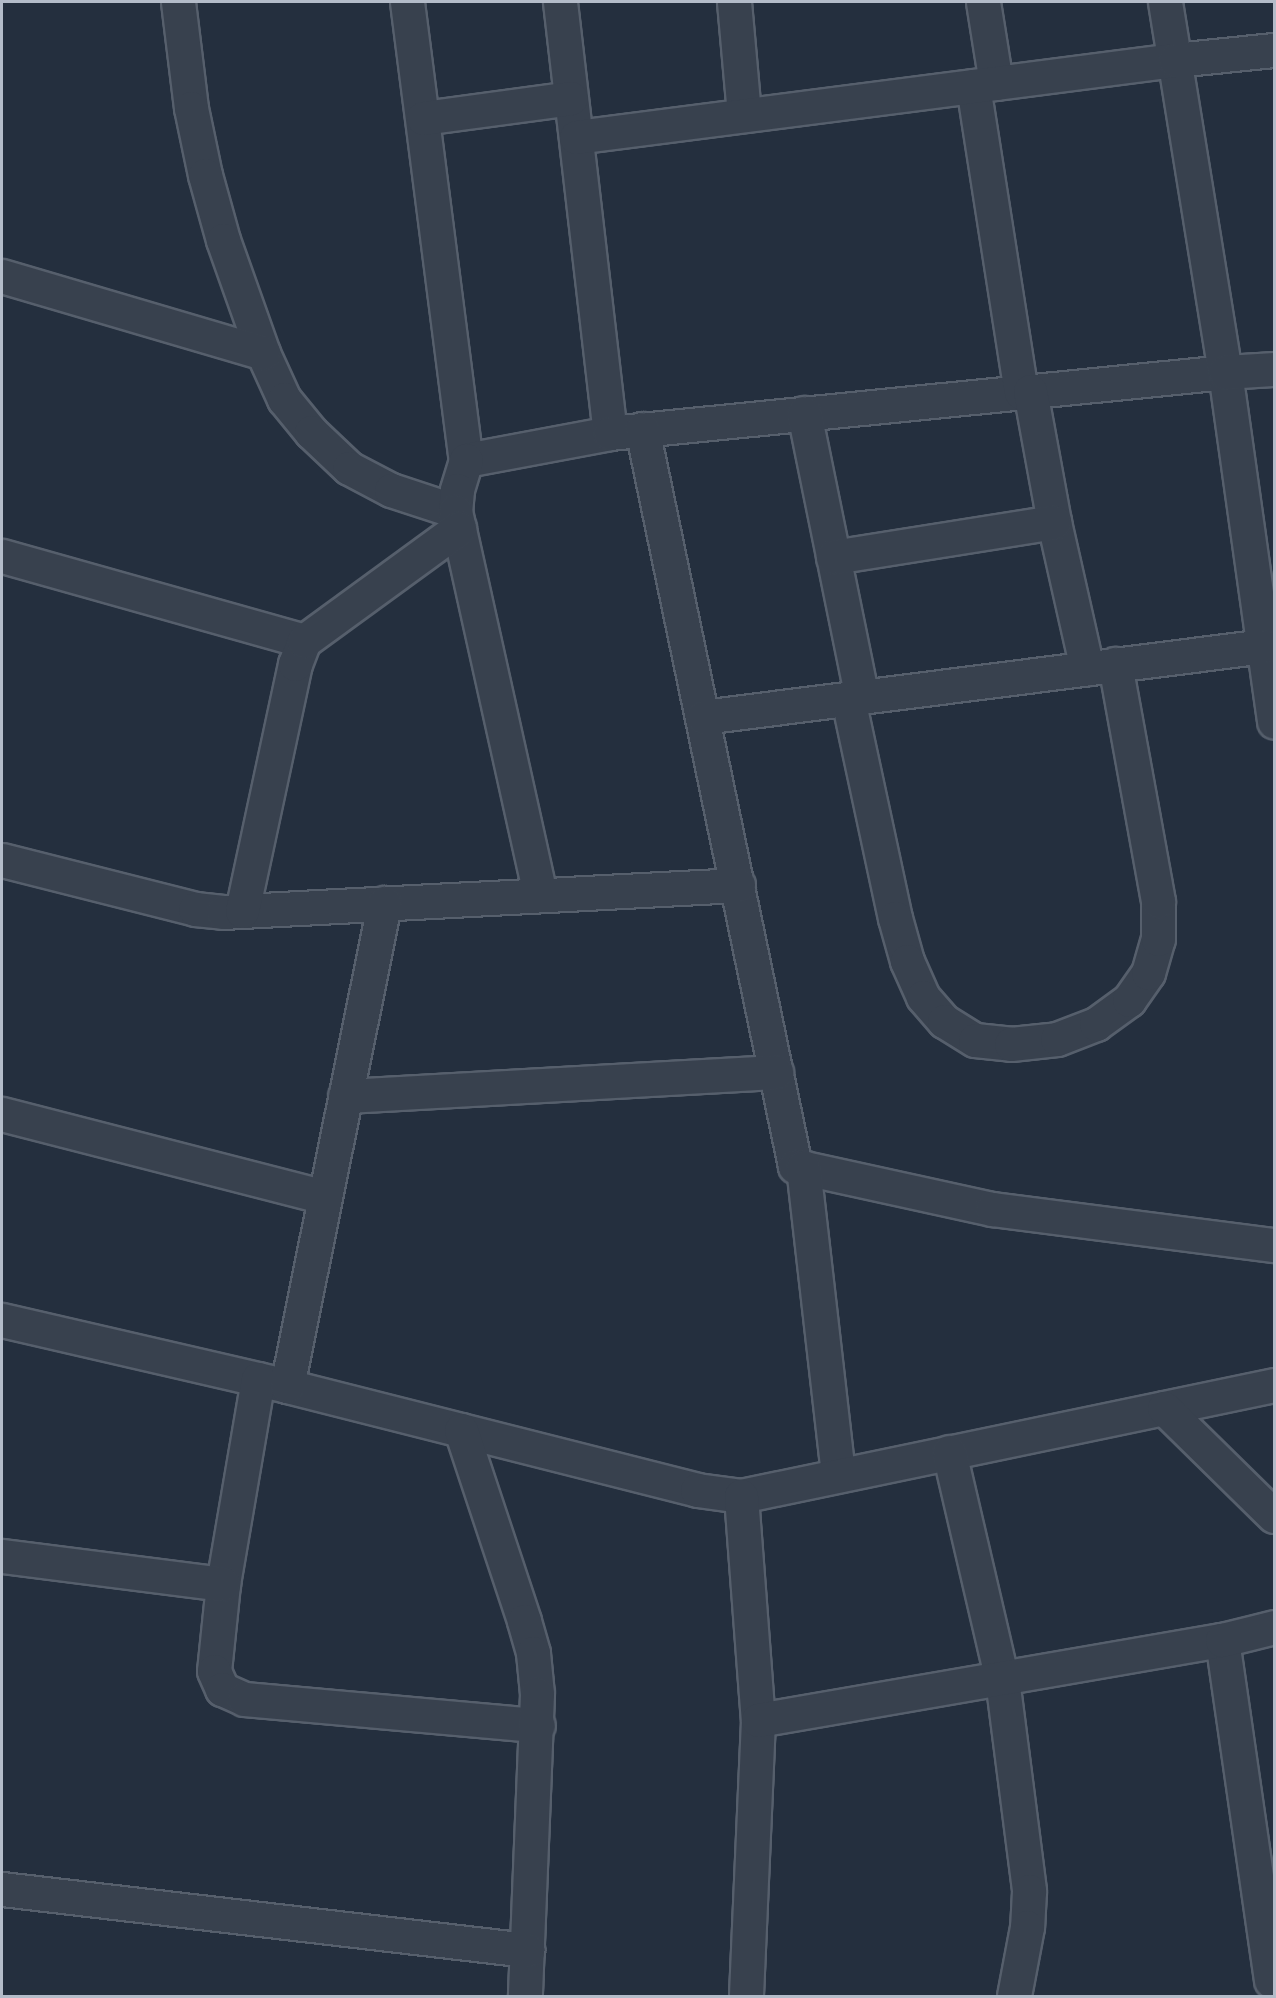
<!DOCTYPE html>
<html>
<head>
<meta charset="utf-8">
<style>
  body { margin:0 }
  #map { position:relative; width:1276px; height:1998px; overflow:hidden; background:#242f3e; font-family:"IBM Plex Sans",sans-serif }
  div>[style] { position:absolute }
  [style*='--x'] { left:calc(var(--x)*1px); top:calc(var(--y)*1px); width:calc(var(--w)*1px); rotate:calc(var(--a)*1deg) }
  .roads { filter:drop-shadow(2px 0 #565f6c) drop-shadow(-2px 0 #565f6c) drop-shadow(0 2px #565f6c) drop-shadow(0 -2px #565f6c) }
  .minor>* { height:33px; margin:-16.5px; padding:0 16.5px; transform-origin:16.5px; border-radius:16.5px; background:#38414e }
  span { translate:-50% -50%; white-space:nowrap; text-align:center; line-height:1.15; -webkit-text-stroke:6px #1d2633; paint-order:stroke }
  .frame { position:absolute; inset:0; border:3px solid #b4bcc9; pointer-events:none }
</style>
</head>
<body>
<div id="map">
  <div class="roads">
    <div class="minor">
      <i style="--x:178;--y:2;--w:107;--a:83"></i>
      <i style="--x:191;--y:108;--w:68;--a:78.2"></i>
      <i style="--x:205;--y:175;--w:67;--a:74.5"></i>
      <i style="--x:223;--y:240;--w:120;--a:70.5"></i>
      <i style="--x:263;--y:353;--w:51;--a:65.5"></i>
      <i style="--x:284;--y:399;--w:43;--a:50.7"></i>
      <i style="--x:311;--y:432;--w:52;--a:43.5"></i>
      <i style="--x:349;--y:468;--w:47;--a:27.6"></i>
      <i style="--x:391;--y:490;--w:67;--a:18.2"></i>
      <i style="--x:407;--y:2;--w:462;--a:82.7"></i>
      <i style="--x:466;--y:460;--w:147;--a:-10.6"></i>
      <i style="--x:560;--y:2;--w:434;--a:83.4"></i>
      <i style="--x:610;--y:433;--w:618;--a:-5.66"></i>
      <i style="--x:1225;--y:372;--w:353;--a:82"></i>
      <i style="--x:734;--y:2;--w:113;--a:84.9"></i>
      <i style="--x:983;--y:2;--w:82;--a:80.9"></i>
      <i style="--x:1165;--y:2;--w:375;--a:80.8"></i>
      <i style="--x:1225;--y:372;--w:49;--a:-3.5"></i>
      <i style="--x:973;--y:86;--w:310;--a:81.1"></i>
      <i style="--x:423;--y:118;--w:149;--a:-7.7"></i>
      <i style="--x:576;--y:137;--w:604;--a:-7.33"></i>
      <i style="--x:1175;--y:60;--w:100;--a:-5.8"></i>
      <i style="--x:2;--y:276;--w:272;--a:16.4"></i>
      <i style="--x:1030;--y:391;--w:133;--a:79.6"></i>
      <i style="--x:1054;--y:522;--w:150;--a:77.3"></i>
      <i style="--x:804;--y:413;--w:290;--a:78.5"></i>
      <i style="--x:642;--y:429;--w:753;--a:78.27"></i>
      <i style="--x:795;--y:1166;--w:202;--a:12.3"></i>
      <i style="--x:992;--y:1209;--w:284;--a:7.3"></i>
      <i style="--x:466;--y:460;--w:31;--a:107"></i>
      <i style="--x:457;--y:490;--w:21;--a:95"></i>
      <i style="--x:455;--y:511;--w:393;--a:77.5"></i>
      <i style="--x:2;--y:556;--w:314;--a:15.7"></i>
      <i style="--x:833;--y:557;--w:224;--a:-9"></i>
      <i style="--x:848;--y:699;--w:224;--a:77.9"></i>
      <i style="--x:895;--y:918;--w:45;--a:74.4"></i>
      <i style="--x:907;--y:961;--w:39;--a:66"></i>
      <i style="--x:923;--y:997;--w:32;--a:49"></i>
      <i style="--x:944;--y:1021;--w:36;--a:32"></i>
      <i style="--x:975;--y:1040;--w:36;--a:6"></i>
      <i style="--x:1011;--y:1044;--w:46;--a:-6.2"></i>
      <i style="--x:1057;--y:1039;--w:42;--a:-21"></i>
      <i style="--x:1096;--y:1024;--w:41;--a:-36"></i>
      <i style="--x:1129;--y:1000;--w:33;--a:-55"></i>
      <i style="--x:1148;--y:973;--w:35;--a:-74"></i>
      <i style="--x:1158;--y:939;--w:38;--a:-90"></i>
      <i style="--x:1158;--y:901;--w:241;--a:-100.3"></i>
      <i style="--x:703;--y:717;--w:565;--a:-7.21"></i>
      <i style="--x:2;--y:860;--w:199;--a:14.2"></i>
      <i style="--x:195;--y:909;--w:28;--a:6"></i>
      <i style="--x:223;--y:912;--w:516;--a:-3"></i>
      <i style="--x:242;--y:911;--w:253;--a:-77.9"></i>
      <i style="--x:295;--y:664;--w:25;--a:-69"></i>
      <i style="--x:304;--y:641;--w:192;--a:-36.1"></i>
      <i style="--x:345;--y:1096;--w:432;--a:-3.2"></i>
      <i style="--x:2;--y:1114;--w:333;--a:14.4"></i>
      <i style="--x:803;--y:1167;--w:310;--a:83.5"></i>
      <i style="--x:2;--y:1320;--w:293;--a:13"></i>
      <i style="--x:287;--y:1386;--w:423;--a:14.2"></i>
      <i style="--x:697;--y:1490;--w:44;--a:7.8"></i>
      <i style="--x:741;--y:1496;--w:544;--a:-11.76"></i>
      <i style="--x:258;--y:1379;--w:208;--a:99.7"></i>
      <i style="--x:223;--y:1584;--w:87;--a:95.9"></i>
      <i style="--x:214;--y:1671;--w:20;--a:66"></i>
      <i style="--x:222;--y:1689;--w:24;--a:24"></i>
      <i style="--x:244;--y:1699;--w:295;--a:5.1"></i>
      <i style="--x:287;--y:1386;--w:493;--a:-78.6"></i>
      <i style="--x:1164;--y:1408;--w:154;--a:44.5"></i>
      <i style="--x:461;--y:1430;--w:201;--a:71.7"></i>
      <i style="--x:524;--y:1621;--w:33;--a:74"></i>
      <i style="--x:533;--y:1653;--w:41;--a:84.4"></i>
      <i style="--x:537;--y:1694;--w:302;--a:92.3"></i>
      <i style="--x:949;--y:1452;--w:233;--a:76.9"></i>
      <i style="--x:1002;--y:1679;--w:214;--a:82.7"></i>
      <i style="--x:1029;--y:1891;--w:36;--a:93"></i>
      <i style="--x:1027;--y:1927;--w:70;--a:100.7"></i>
      <i style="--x:741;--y:1496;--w:225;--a:85.7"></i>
      <i style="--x:758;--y:1720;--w:276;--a:92.5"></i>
      <i style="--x:2;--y:1556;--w:223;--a:7.2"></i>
      <i style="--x:1222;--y:1640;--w:344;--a:81.8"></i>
      <i style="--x:758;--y:1720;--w:471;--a:-9.8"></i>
      <i style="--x:1222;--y:1640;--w:54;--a:-14"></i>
      <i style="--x:2;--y:1889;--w:529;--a:6.63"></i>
    </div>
  </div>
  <div class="frame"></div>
</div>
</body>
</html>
